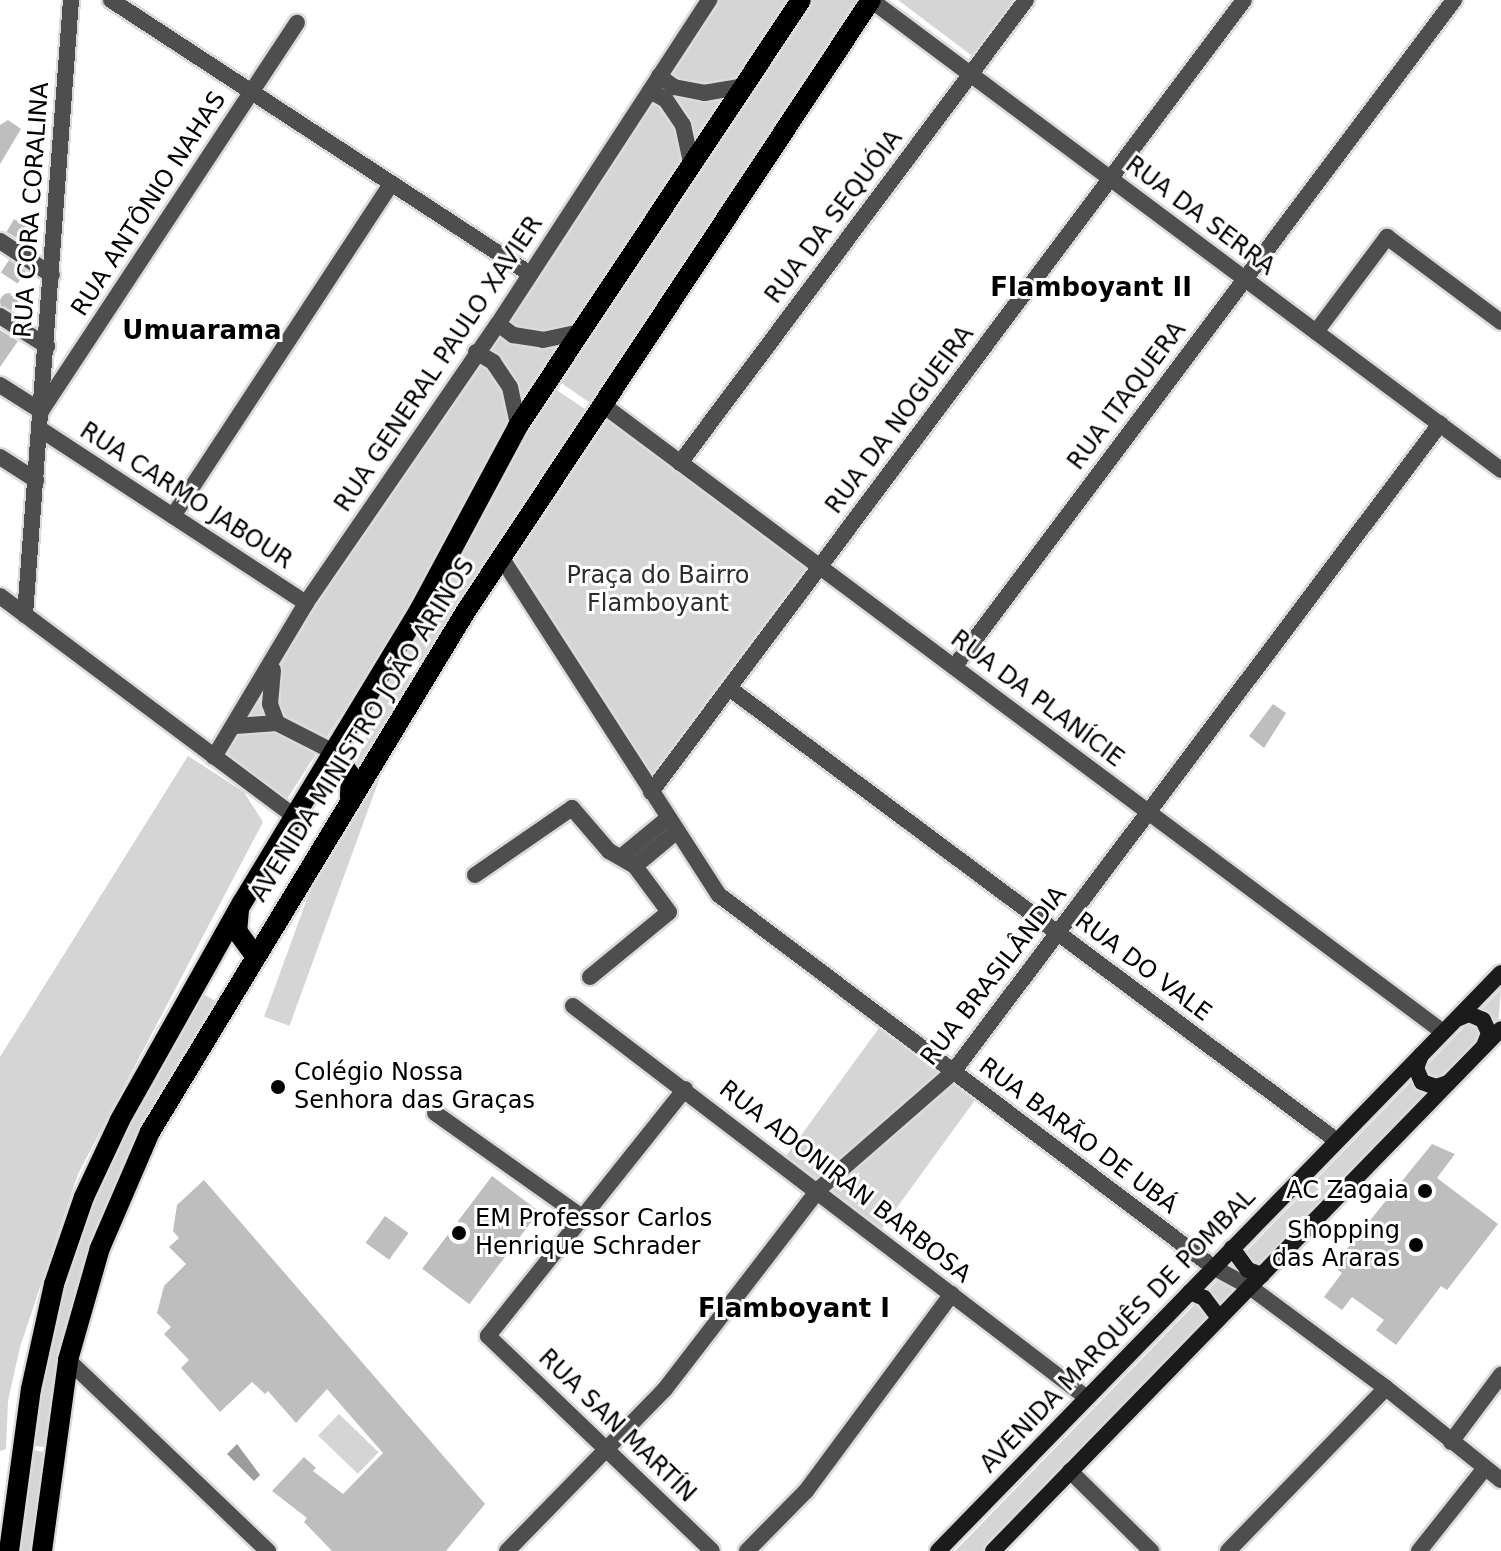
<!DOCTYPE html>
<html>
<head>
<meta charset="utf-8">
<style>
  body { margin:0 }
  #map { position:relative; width:1501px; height:1551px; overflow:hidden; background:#fff; font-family:"DejaVu Sans",sans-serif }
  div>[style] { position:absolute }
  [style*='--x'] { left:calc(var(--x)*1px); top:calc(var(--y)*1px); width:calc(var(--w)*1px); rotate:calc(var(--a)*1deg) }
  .green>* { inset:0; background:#d5d5d5; transform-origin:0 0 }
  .water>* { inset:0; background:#9c9c9c }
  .building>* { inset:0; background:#bebebe; transform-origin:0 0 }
  .round { border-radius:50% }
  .roads { filter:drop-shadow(2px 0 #dbdbdb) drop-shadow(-2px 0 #dbdbdb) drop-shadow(0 2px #dbdbdb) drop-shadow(0 -2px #dbdbdb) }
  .minor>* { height:16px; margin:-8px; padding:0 8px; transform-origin:8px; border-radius:8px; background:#4e4e4e }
  .secondary>* { height:16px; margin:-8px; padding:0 8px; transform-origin:8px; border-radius:8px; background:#1b1b1b }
  .primary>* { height:20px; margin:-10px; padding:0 10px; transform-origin:10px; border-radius:10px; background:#000 }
  .dots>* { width:22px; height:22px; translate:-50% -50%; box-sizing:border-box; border:4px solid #fff; border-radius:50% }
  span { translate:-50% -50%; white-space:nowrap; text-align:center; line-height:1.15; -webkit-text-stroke:6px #fff; paint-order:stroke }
  .street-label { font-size:24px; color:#000 }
  .park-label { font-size:24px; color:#2c2c2c }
  .poi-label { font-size:24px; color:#000 }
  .left { translate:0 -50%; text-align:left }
  .right { translate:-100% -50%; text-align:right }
  .neighbourhood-label { font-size:26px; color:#000; font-weight:700 }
</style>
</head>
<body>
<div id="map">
  <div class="green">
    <i style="clip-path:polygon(716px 0,795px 0,627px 243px,415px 600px,285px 802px,224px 752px,316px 601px,598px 187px)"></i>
    <i style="clip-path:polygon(813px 0,861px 0,593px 405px,557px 380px)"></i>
    <i style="clip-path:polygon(898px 0,1019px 0,975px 58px)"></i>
    <i style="clip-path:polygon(549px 385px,594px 415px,423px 664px,398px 652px)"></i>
    <i style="clip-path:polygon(603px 405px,820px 567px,651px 792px,501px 557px)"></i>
    <i style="left:391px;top:668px;width:27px;height:371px;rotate:20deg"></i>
    <i style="clip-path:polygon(188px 756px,244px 792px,263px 822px,78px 1174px,20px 1347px,8px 1401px,6px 1449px,0 1451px,0 1057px)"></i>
    <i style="clip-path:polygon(195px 989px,219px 1003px,142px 1135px,52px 1448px,26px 1445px,70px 1240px)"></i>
    <i style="clip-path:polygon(1501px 989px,1498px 1024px,983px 1551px,955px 1551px)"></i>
    <i style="left:879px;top:1028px;width:120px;height:164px;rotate:36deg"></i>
    <i style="left:339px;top:1414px;width:55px;height:30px;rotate:44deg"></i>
    <i style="left:26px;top:1449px;width:25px;height:103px;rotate:9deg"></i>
  </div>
  <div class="water">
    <i style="clip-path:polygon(237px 1444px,260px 1475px,254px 1481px,227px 1454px)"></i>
  </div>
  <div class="building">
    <i style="clip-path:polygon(8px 120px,21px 129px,0 164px,0 125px)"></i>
    <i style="left:14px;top:219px;width:20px;height:15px;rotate:30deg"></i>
    <i style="left:9px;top:260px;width:20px;height:15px;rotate:33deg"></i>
    <i class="round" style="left:0;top:293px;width:18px;height:18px"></i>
    <i style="clip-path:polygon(0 330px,18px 341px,0 367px)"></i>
    <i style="clip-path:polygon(1273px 704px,1286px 713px,1264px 748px,1249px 736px)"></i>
    <i style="clip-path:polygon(1432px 1144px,1455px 1154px,1437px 1178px,1498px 1224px,1447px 1290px,1441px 1286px,1396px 1345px,1376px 1330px,1384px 1320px,1352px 1297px,1342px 1310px,1324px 1297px,1342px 1273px,1333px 1266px)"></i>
    <i style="left:492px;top:1176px;width:59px;height:116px;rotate:37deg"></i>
    <i style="clip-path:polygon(204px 1180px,485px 1504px,446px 1551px,332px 1551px,304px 1522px,307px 1518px,272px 1491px,304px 1457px,316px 1468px,313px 1471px,343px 1494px,383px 1453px,327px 1389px,296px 1423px,268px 1391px,265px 1394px,252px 1382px,220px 1412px,181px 1368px,189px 1360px,164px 1334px,171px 1327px,157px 1313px,164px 1286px,186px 1264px,169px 1247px,179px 1238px,173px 1231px,177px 1205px)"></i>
    <i style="left:385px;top:1216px;width:29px;height:33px;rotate:36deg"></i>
  </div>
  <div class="roads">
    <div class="minor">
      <i style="--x:111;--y:0;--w:501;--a:33.18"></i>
      <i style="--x:871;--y:0;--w:786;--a:36.72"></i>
      <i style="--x:659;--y:76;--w:19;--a:36"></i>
      <i style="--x:674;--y:87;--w:31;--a:11"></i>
      <i style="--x:704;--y:93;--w:42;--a:-9.7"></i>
      <i style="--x:650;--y:91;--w:18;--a:29"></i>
      <i style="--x:666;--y:100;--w:30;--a:56"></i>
      <i style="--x:683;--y:125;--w:40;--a:78"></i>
      <i style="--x:0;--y:241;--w:62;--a:33.2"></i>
      <i style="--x:0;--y:316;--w:56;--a:32.6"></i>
      <i style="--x:498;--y:324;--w:19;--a:36"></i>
      <i style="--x:513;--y:335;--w:30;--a:9"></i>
      <i style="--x:543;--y:340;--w:39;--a:-12"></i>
      <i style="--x:1316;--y:332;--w:119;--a:-53.2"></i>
      <i style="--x:1387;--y:237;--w:142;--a:36.7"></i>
      <i style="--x:476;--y:352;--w:20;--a:30"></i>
      <i style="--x:493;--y:362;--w:30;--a:56"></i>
      <i style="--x:510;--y:387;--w:40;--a:78"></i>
      <i style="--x:0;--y:385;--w:49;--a:32.4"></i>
      <i style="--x:41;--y:411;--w:465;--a:-56.6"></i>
      <i style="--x:603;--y:405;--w:1048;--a:36.74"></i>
      <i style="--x:40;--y:429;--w:318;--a:33.2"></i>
      <i style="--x:0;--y:457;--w:43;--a:32.6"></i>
      <i style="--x:680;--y:463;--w:578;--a:-53.23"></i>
      <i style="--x:173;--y:516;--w:397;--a:-56.7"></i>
      <i style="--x:501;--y:557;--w:402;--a:57.2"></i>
      <i style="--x:719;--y:895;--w:618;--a:36.98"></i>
      <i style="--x:1213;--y:1267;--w:42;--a:28.4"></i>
      <i style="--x:1250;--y:1287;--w:169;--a:36.6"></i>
      <i style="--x:1386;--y:1388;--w:147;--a:38.7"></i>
      <i style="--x:0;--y:596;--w:369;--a:36.8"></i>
      <i style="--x:25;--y:615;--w:617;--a:-85.72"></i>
      <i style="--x:954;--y:667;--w:834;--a:-53.14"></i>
      <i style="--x:273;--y:670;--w:34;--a:95"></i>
      <i style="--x:270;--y:704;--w:20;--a:70"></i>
      <i style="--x:729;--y:688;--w:758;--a:36.69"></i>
      <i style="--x:235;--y:726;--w:42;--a:-4.1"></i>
      <i style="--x:277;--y:723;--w:64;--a:27"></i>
      <i style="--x:214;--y:757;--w:179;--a:-59.1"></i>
      <i style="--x:306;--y:603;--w:339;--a:-55.5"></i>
      <i style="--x:498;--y:324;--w:387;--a:-56.9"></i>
      <i style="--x:651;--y:792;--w:989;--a:-53.18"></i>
      <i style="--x:621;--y:857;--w:61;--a:-39.7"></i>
      <i style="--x:475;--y:875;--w:118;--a:-34.6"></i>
      <i style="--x:572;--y:808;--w:57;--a:49.3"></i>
      <i style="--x:609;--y:851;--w:30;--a:30"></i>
      <i style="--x:590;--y:977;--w:102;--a:-39.4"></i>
      <i style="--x:669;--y:912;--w:57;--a:-126.5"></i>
      <i style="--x:635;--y:866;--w:55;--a:-39.8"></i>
      <i style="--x:573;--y:1006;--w:646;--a:37.33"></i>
      <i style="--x:685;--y:1089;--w:316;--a:128.6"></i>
      <i style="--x:488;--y:1336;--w:310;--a:43.8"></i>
      <i style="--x:435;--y:1113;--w:180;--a:35.3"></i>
      <i style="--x:68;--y:1360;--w:277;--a:43.7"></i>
      <i style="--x:1451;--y:1442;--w:84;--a:-53.3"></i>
      <i style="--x:1070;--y:1471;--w:114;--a:44.6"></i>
      <i style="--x:507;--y:1551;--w:226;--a:-45.7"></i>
      <i style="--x:665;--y:1389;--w:252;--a:-52.4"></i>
      <i style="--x:819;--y:1189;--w:178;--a:-41.1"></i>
      <i style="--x:953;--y:1072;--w:811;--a:-53.07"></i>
      <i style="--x:747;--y:1551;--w:84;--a:-45.5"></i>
      <i style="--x:806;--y:1491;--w:245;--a:-53.5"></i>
      <i style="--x:1228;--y:1551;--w:227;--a:-45.9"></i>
      <i style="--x:1419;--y:1551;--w:106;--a:-51.5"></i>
    </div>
    <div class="secondary">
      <i style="--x:1457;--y:1019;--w:13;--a:-23"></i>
      <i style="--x:1469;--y:1014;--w:15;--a:23"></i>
      <i style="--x:1483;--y:1020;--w:14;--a:65"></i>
      <i style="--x:1489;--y:1033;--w:14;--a:111"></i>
      <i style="--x:1421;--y:1055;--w:14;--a:111"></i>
      <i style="--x:1416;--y:1068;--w:15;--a:67"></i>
      <i style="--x:1422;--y:1082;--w:15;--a:20"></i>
      <i style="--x:1436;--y:1087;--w:13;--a:-18"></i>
      <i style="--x:1232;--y:1248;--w:27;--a:54"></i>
      <i style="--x:1248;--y:1270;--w:15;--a:20"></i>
      <i style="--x:1190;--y:1292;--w:15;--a:23"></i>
      <i style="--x:1204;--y:1298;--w:25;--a:53"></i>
      <i style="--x:938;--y:1551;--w:807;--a:-45.75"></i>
      <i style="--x:993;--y:1551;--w:728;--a:-45.78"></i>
    </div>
    <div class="primary">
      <i style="--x:334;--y:752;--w:29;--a:55"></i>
      <i style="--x:351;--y:776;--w:21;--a:93"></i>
      <i style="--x:239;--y:910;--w:21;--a:95"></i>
      <i style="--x:237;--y:931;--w:29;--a:54"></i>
      <i style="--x:9;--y:1551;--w:163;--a:-82.3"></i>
      <i style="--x:31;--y:1389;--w:107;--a:-77.6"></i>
      <i style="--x:54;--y:1284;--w:92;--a:-71"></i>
      <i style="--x:84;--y:1197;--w:85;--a:-64.9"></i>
      <i style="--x:120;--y:1120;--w:249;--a:-60.7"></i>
      <i style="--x:242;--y:903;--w:344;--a:-58.8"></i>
      <i style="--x:420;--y:609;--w:208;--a:-61.8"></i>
      <i style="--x:518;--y:426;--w:511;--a:-56.4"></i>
      <i style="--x:42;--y:1551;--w:193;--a:-82.2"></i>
      <i style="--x:68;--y:1360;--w:116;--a:-74.1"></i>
      <i style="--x:100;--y:1248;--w:126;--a:-66.7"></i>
      <i style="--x:150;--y:1132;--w:609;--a:-58.76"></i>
      <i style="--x:466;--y:611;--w:733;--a:-56.46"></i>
    </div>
  </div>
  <div class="dots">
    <i style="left:278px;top:1087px;background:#000"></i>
    <i style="left:1425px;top:1191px;background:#000"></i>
    <i style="left:459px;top:1233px;background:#000"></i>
    <i style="left:1416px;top:1245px;background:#000"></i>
  </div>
  <div class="street-label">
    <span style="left:149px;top:204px;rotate:-57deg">RUA ANTÔNIO NAHAS</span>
    <span style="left:32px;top:210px;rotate:-86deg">RUA CORA CORALINA</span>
    <span style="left:1200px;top:216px;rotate:37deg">RUA DA SERRA</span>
    <span style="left:834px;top:217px;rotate:-53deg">RUA DA SEQUÓIA</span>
    <span style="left:439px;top:364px;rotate:-56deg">RUA GENERAL PAULO XAVIER</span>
    <span style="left:1127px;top:396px;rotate:-53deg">RUA ITAQUERA</span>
    <span style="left:900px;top:420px;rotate:-53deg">RUA DA NOGUEIRA</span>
    <span style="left:186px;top:496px;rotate:33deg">RUA CARMO JABOUR</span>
    <span style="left:1037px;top:699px;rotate:37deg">RUA DA PLANÍCIE</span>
    <span style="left:363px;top:730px;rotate:-58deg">AVENIDA MINISTRO JOÃO ARINOS</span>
    <span style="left:1143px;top:967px;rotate:37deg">RUA DO VALE</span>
    <span style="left:994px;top:976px;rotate:-52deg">RUA BRASILÂNDIA</span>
    <span style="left:1078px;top:1136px;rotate:37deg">RUA BARÃO DE UBÁ</span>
    <span style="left:845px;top:1182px;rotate:38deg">RUA ADONIRAN BARBOSA</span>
    <span style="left:1118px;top:1331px;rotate:-46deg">AVENIDA MARQUÊS DE POMBAL</span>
    <span style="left:617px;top:1426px;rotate:44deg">RUA SAN MARTÍN</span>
  </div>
  <div class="park-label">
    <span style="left:658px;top:590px">Praça do Bairro<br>Flamboyant</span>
  </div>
  <div class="poi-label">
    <span class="left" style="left:294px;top:1087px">Colégio Nossa<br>Senhora das Graças</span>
    <span class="right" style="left:1409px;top:1191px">AC Zagaia</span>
    <span class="left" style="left:475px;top:1233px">EM Professor Carlos<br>Henrique Schrader</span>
    <span class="right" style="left:1400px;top:1245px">Shopping<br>das Araras</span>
  </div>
  <div class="neighbourhood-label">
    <span style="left:1091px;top:288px">Flamboyant II</span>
    <span style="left:202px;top:331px">Umuarama</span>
    <span style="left:794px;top:1309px">Flamboyant I</span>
  </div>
</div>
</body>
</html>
